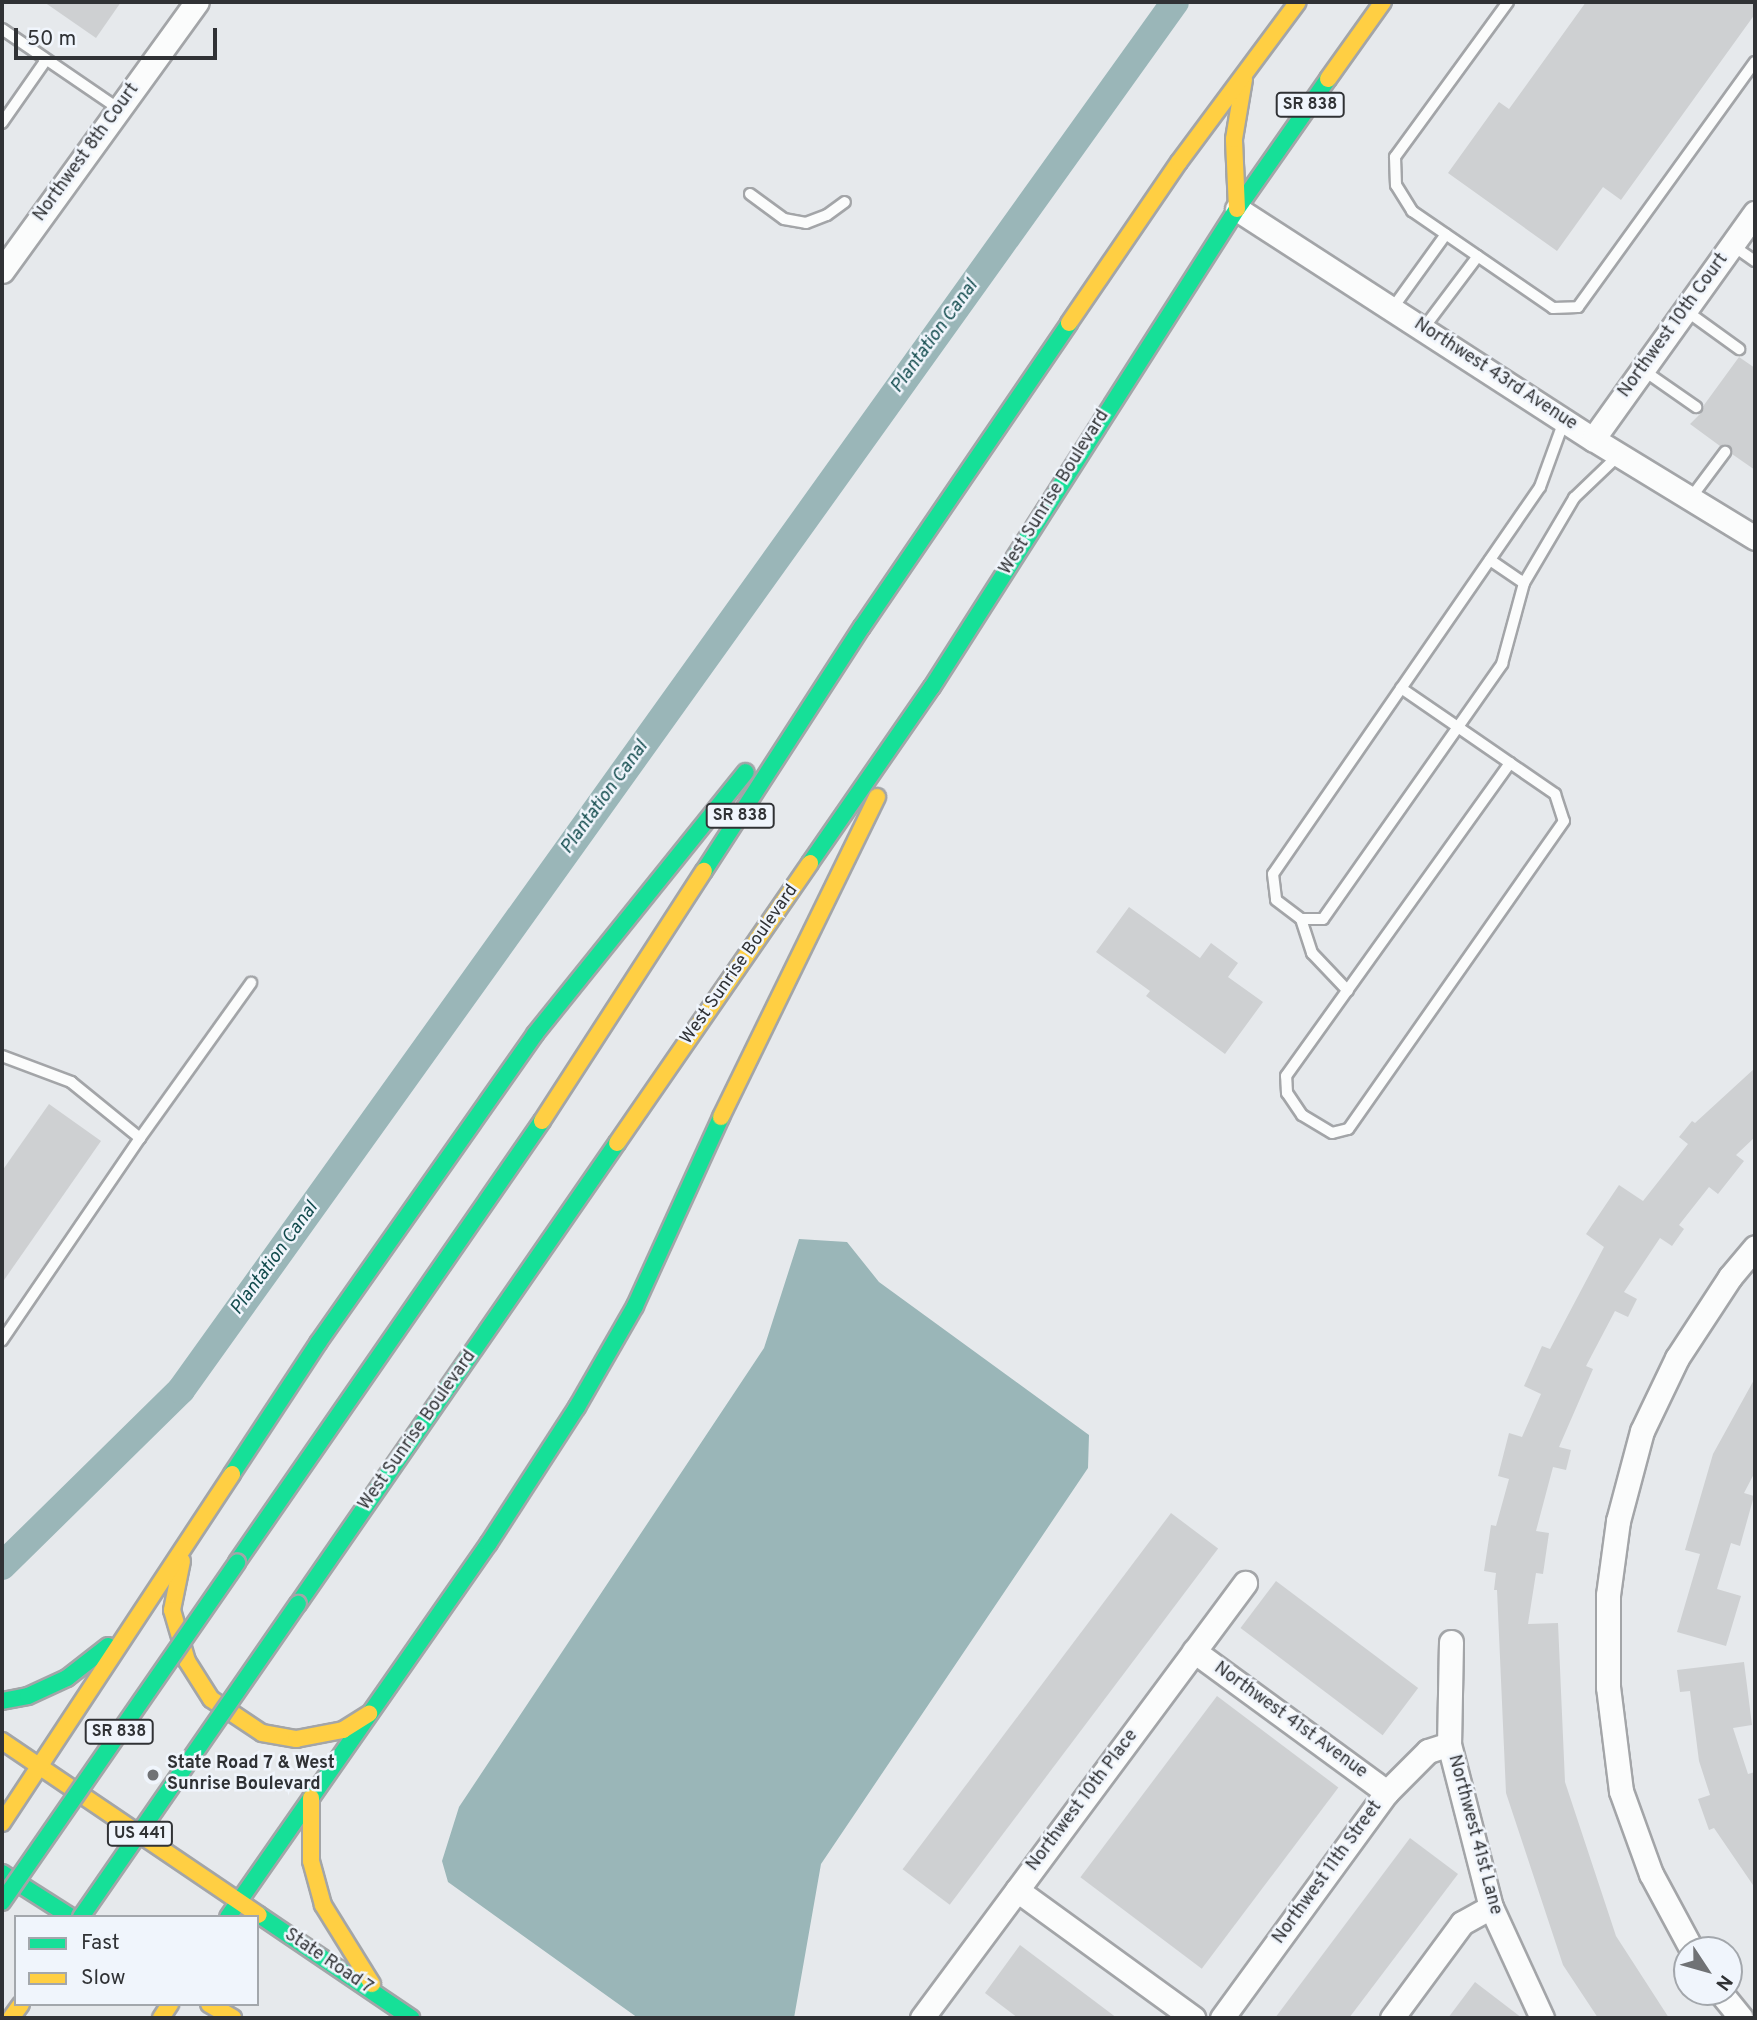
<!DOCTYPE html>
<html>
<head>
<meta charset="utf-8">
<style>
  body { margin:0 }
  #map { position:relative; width:1757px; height:2020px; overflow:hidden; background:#e6e9ec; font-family:Overpass,sans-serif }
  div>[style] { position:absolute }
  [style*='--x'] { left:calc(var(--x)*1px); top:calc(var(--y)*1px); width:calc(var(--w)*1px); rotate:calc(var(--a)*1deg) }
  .water>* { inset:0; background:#9ab6b8 }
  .canal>* { height:28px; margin:-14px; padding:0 14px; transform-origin:14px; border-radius:14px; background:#9ab6b8 }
  .building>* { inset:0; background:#ced0d2; transform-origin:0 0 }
  .roads { filter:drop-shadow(2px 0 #a3a5a8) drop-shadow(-2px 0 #a3a5a8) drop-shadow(0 2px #a3a5a8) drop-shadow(0 -2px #a3a5a8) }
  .lane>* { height:10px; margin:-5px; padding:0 5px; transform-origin:5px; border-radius:5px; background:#fbfcfc }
  .street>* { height:23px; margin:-11.5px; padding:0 11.5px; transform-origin:11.5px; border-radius:11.5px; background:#fbfcfc }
  .fast>* { height:16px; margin:-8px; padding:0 8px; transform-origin:8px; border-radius:8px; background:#16e098 }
  .slow>* { height:16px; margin:-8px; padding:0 8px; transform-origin:8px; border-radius:8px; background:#ffcf43 }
  .bridges { filter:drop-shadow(2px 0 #a3a5a8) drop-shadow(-2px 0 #a3a5a8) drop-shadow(0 2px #a3a5a8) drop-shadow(0 -2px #a3a5a8) }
  .fast-bridge>* { height:16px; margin:-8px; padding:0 8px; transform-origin:8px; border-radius:8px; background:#16e098 }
  .dots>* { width:19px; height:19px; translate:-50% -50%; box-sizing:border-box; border:4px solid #f0f5fc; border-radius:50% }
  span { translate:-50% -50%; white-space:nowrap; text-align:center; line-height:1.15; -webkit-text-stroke:5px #f0f5fc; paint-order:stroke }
  .shield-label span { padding:2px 5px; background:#f0f5fc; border:2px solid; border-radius:5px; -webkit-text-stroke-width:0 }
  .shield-label { font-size:16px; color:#303235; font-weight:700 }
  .street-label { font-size:18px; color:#303235 }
  .poi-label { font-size:18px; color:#303235; font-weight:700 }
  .left { translate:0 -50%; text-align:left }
  .water-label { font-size:19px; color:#124b4d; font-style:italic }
  .frame { position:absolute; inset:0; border:4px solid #303235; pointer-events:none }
  .legend { position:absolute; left:14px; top:1915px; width:245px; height:91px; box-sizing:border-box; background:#f0f5fc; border:2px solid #a3a7ac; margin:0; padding:9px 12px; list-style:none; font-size:21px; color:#303235 }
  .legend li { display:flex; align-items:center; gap:14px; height:35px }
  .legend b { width:35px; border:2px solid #a3a7ac }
  .north { position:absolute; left:1673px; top:1936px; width:70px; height:70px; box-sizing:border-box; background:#f0f5fc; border:2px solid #a3a7ac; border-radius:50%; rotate:126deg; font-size:19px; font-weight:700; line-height:28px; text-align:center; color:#303235 }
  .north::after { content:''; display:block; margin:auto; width:24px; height:32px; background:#707275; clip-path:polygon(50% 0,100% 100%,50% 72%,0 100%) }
  .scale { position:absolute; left:14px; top:28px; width:203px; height:32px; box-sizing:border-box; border:4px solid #303235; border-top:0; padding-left:9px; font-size:21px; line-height:24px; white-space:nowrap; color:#303235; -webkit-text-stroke:5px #f0f5fc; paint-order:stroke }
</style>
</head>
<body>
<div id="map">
  <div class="water">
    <i style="clip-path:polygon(799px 1239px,847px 1242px,879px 1282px,1089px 1435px,1088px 1468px,821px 1864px,794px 2018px,638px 2018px,448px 1882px,442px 1861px,459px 1807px,764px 1348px)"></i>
  </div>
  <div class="canal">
    <i style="--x:2;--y:1566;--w:251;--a:-44.5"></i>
    <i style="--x:181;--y:1390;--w:1707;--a:-54.39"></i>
  </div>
  <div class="building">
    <i style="clip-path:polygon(44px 2px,121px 2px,96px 38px)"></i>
    <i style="clip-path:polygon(1586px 2px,1755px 2px,1755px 14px,1621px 200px,1603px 187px,1557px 251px,1448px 173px,1499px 102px,1509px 109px)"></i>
    <i style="clip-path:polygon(1739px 357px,1755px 368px,1755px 470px,1732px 454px,1729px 445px,1720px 446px,1690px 424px,1702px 412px,1704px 405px)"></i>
    <i style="clip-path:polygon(1129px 907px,1200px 958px,1211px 943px,1238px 963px,1228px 977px,1263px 1002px,1225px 1054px,1146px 996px,1150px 991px,1096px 952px)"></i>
    <i style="clip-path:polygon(1755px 1068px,1755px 1137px,1736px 1155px,1744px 1161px,1718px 1194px,1709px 1187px,1679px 1225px,1684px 1229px,1672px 1246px,1660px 1238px,1624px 1292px,1637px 1299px,1628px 1317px,1615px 1311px,1586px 1366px,1593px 1369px,1559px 1447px,1571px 1450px,1566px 1470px,1553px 1467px,1536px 1531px,1549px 1533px,1543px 1574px,1536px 1573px,1528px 1624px,1558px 1623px,1565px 1782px,1616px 1936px,1669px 2018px,1598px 2018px,1563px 1965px,1506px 1793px,1497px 1590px,1494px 1590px,1496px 1573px,1484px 1571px,1491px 1525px,1496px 1526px,1509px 1479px,1498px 1476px,1509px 1433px,1522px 1437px,1541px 1394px,1524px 1386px,1542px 1346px,1550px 1349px,1604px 1247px,1586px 1234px,1619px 1185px,1643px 1201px,1688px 1144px,1679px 1137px,1692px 1121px,1695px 1123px)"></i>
    <i style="clip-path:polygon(49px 1104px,101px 1141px,2px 1283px,2px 1171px)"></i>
    <i style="clip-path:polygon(1755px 1378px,1755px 1472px,1744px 1493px,1754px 1496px,1740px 1546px,1731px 1543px,1717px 1589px,1741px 1596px,1726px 1646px,1677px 1632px,1700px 1554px,1685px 1550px,1713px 1454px)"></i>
    <i style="left:1171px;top:1513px;width:59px;height:446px;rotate:37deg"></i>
    <i style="left:1276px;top:1581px;width:178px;height:59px;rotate:37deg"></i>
    <i style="clip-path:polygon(1744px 1662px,1752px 1725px,1733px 1728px,1748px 1774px,1755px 1772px,1755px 1888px,1714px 1828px,1709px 1830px,1698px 1799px,1710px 1795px,1699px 1761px,1690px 1691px,1680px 1692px,1677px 1670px)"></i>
    <i style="left:1217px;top:1696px;width:152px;height:227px;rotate:37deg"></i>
    <i style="clip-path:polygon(1410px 1838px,1458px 1874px,1349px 2018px,1275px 2018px)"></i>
    <i style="clip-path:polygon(1020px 1945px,1117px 2018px,1018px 2018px,985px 1993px)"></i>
    <i style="clip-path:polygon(1475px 1982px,1522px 2018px,1448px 2018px)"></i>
  </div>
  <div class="roads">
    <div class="lane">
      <i style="--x:1508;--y:2;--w:192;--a:126.1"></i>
      <i style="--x:1395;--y:157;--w:28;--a:88"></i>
      <i style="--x:1396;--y:185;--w:31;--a:58"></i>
      <i style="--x:1412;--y:211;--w:171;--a:34.5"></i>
      <i style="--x:1553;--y:308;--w:25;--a:-2"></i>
      <i style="--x:1578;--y:307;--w:302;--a:-54.2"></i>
      <i style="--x:2;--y:29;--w:142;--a:34.4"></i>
      <i style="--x:2;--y:123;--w:77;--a:-55.1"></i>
      <i style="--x:750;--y:194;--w:42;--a:36.3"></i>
      <i style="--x:784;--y:219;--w:22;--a:10"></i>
      <i style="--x:806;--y:223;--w:22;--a:-21"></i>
      <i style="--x:827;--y:215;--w:22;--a:-36"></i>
      <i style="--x:1732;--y:245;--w:28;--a:35"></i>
      <i style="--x:1392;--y:309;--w:92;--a:-54.2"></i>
      <i style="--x:1685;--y:310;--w:67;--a:35.8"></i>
      <i style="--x:1423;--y:329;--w:91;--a:-53"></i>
      <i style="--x:1643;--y:370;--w:65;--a:34.9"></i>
      <i style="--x:1564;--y:421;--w:70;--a:110"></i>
      <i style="--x:1540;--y:487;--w:470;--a:124.6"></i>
      <i style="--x:1273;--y:874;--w:26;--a:83"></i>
      <i style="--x:1276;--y:900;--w:31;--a:37"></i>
      <i style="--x:1301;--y:919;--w:22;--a:0"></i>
      <i style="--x:1323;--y:919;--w:312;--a:-54.9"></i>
      <i style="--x:1502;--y:664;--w:84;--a:-74.8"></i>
      <i style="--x:1524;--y:583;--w:99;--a:-59.5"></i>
      <i style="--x:1574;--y:498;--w:62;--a:-43.7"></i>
      <i style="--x:1690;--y:499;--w:59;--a:-53.3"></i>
      <i style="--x:1490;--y:560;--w:41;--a:34.1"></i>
      <i style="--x:1401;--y:688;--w:132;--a:34.5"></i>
      <i style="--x:1510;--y:763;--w:55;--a:34.6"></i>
      <i style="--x:1555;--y:794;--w:28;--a:72"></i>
      <i style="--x:1564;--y:821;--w:376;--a:125"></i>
      <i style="--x:1348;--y:1129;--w:16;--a:166"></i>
      <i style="--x:1332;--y:1133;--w:35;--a:-149"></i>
      <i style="--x:1302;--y:1115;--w:27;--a:-124"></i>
      <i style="--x:1287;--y:1093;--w:17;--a:-93"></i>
      <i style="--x:1286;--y:1076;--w:385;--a:-54.4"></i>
      <i style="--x:1301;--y:919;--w:36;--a:72"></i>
      <i style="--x:1312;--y:953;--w:52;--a:46.5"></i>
      <i style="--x:2;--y:1056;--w:74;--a:20.6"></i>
      <i style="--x:71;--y:1082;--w:89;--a:39.1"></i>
      <i style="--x:140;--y:1138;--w:245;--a:124.3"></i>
      <i style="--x:140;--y:1138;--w:191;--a:-54.4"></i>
    </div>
    <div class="street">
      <i style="--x:1237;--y:209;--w:424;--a:32.9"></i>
      <i style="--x:1593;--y:439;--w:190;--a:31.4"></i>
      <i style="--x:2;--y:271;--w:332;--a:-54.1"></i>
      <i style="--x:1593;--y:439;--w:278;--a:-54.4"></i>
      <i style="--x:1451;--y:1642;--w:102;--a:91.1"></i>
      <i style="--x:1449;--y:1744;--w:168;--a:75.6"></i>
      <i style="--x:1491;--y:1907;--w:122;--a:65.3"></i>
      <i style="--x:1194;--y:1651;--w:239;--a:36.2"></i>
      <i style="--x:1017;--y:1890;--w:218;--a:36"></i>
      <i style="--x:1692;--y:1950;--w:86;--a:-118.3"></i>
      <i style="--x:1651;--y:1874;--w:88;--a:-109.9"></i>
      <i style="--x:1621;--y:1791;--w:105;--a:-97.1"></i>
      <i style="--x:1608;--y:1687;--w:92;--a:-90"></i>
      <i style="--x:1608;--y:1595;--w:75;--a:-82.3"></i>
      <i style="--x:1618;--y:1521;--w:93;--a:-75.1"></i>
      <i style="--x:1642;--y:1431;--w:81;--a:-64.4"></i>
      <i style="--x:1677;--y:1358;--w:97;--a:-56.8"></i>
      <i style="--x:1730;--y:1277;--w:39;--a:-50"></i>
      <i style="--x:1720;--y:1992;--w:33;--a:51"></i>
      <i style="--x:922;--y:2018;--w:542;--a:-53.41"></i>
      <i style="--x:1222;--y:2018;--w:280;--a:-53.9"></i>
      <i style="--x:1387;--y:1792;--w:58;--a:-45"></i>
      <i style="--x:1428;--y:1751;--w:22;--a:-18"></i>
      <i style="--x:1392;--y:2018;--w:118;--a:-53.6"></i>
      <i style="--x:1462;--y:1923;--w:33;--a:-29"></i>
    </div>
    <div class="fast">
      <i style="--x:810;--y:863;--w:214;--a:-55.3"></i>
      <i style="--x:932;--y:687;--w:567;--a:-57.46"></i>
      <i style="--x:1237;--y:209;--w:159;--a:-55"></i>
      <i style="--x:704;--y:871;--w:291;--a:-57.1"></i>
      <i style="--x:862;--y:627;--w:368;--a:-55.7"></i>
      <i style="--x:232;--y:1474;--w:157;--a:-56.7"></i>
      <i style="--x:318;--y:1343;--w:378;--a:-54.9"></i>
      <i style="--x:535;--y:1034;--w:336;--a:-51.2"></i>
      <i style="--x:237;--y:1562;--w:536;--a:-55.33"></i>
      <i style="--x:298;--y:1604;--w:561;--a:-55.32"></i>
      <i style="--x:2;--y:1701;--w:26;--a:-11"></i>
      <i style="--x:28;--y:1696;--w:43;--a:-24.8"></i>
      <i style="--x:67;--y:1678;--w:52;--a:-38"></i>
      <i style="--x:2;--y:1873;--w:82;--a:32.5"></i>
      <i style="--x:259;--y:1915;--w:184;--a:34.1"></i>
      <i style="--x:228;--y:1917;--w:456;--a:-55.1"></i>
      <i style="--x:489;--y:1543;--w:162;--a:-57.1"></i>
      <i style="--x:577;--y:1407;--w:116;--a:-60.1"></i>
      <i style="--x:635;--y:1306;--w:208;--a:-65.5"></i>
    </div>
    <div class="slow">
      <i style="--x:1328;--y:79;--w:95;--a:-54.5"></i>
      <i style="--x:1237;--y:209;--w:70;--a:-92.5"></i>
      <i style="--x:1234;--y:139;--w:61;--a:-80.5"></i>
      <i style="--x:1069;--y:323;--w:195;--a:-55.7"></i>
      <i style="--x:1179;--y:162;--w:199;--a:-53.4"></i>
      <i style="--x:721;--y:1117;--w:356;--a:-64"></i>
      <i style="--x:542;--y:1121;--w:298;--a:-57.1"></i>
      <i style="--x:617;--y:1143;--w:340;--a:-55.4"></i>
      <i style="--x:182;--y:1561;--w:50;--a:101.5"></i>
      <i style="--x:172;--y:1610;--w:53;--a:73.6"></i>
      <i style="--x:187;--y:1661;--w:45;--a:57.7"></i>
      <i style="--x:211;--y:1699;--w:61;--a:33.7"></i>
      <i style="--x:262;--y:1733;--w:35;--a:10"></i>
      <i style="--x:296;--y:1739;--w:48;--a:-10.8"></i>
      <i style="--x:343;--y:1730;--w:31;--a:-32"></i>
      <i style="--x:2;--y:1741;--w:310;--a:34.1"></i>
      <i style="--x:311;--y:1798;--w:63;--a:90"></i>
      <i style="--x:311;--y:1861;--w:46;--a:74.7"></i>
      <i style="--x:323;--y:1905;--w:93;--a:58.2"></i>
      <i style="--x:2;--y:1823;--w:418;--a:-56.6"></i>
      <i style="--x:209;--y:2004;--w:28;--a:30"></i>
      <i style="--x:11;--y:2018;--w:17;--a:-54"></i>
      <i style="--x:161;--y:2018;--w:17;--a:-57"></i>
    </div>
  </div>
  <div class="bridges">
    <div class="fast-bridge">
      <i style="--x:2;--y:1902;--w:413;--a:-55.3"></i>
      <i style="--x:81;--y:1917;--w:381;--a:-55.3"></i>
    </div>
  </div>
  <div class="dots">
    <i style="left:153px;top:1775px;background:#707275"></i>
  </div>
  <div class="shield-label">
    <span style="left:1310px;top:105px">SR 838</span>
    <span style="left:740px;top:816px">SR 838</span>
    <span style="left:119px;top:1732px">SR 838</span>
    <span style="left:140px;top:1834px">US 441</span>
  </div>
  <div class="street-label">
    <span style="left:87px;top:153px;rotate:-54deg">Northwest 8th Court</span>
    <span style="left:1674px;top:326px;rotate:-54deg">Northwest 10th Court</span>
    <span style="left:1495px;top:375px;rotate:33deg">Northwest 43rd Avenue</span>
    <span style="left:1055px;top:493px;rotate:-58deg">West Sunrise Boulevard</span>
    <span style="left:740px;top:965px;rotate:-55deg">West Sunrise Boulevard</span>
    <span style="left:418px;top:1431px;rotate:-55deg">West Sunrise Boulevard</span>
    <span style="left:1290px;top:1721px;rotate:36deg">Northwest 41st Avenue</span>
    <span style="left:1083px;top:1801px;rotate:-53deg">Northwest 10th Place</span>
    <span style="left:1474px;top:1835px;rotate:75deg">Northwest 41st Lane</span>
    <span style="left:1328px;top:1873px;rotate:-54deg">Northwest 11th Street</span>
    <span style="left:328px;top:1962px;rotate:34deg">State Road 7</span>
  </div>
  <div class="poi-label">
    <span class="left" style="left:167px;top:1775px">State Road 7 &amp; West<br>Sunrise Boulevard</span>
  </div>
  <div class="water-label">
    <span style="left:935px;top:337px;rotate:-54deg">Plantation Canal</span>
    <span style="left:605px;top:798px;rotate:-54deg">Plantation Canal</span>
    <span style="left:275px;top:1259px;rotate:-54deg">Plantation Canal</span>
  </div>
  <div class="frame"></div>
  <ul class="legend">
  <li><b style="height:9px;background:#16e098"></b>Fast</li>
  <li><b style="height:9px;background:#ffcf43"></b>Slow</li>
  </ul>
  <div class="north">N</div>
  <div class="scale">50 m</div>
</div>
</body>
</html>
